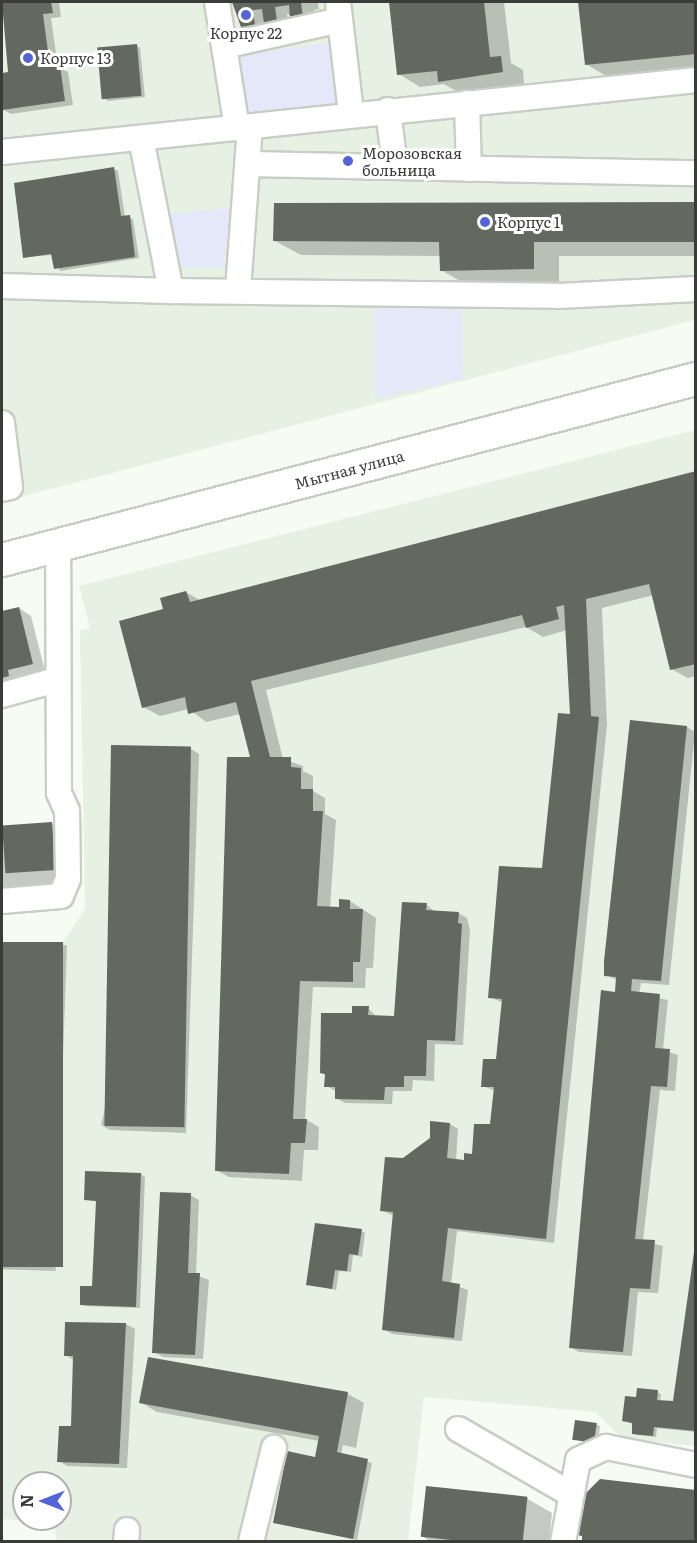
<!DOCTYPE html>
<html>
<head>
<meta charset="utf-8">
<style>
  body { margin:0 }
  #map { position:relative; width:697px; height:1543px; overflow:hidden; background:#f6fcf4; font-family:Literata,serif }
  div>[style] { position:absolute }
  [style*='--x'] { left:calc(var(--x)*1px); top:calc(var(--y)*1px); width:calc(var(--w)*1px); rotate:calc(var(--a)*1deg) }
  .built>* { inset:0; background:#e7f1e3 }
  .green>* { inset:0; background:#e4e8f9; transform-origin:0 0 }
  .shadow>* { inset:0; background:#0003; transform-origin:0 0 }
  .building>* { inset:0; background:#636861; transform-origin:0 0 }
  .roads { filter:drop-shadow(2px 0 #c8cdc5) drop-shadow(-2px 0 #c8cdc5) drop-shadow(0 2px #c8cdc5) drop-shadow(0 -2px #c8cdc5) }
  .minor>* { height:24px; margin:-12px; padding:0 12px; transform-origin:12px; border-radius:12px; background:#fff }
  .major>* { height:32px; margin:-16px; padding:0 16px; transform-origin:16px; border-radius:16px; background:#fff }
  .dots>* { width:16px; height:16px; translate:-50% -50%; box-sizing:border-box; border:3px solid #fff; border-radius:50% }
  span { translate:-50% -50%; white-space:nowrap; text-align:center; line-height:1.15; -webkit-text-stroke:6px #fff; paint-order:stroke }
  .poi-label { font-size:15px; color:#3a3c39 }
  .left { translate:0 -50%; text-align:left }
  .street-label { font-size:15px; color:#3a3c39 }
  .frame { position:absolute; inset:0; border:3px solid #3a3c39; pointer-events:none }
  .north { position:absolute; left:12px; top:1471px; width:60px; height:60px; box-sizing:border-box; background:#fff; border:2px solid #b0b1b0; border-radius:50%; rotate:270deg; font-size:16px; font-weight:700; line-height:24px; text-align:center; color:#3a3c39 }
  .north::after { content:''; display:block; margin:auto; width:21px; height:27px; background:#5563da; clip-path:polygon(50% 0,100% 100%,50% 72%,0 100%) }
</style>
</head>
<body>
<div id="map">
  <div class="built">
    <i style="clip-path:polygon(2px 2px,695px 2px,695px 320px,2px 502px)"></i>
    <i style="clip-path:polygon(evenodd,695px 430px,695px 1446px,623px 1439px,595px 1412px,424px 1397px,408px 1541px,57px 1541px,53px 1523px,2px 1519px,2px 942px,63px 942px,85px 909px,80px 631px,90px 628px,79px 586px,695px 430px,24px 1483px,60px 1483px,60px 1519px,24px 1519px,24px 1483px)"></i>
  </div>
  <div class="green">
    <i style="left:339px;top:42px;width:62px;height:103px;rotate:83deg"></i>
    <i style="clip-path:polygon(232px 208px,223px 268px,179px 268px,167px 214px)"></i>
    <i style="clip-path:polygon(462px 307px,463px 379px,375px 399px,375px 309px)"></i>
  </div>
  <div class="shadow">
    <i style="clip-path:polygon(2px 2px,59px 2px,61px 17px,51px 18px,58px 67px,68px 72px,73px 105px,11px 114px,2px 109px,2px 74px,10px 73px)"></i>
    <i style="clip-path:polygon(234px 2px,318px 2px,319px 9px,314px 10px,315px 24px,287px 14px,290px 35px,255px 33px,242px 26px)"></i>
    <i style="clip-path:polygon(391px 2px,504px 2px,511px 63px,523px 70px,524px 84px,461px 94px,444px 84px,420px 87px,399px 74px)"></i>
    <i style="clip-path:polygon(580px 2px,696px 2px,696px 68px,608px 77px,586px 64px)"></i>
    <i style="clip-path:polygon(136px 45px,140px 48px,145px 97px,108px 101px,104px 98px)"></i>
    <i style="clip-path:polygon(114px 169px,118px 171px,125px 217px,133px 219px,139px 258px,60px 271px,53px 255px,24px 257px)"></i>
    <i style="clip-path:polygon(696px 204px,696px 256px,559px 256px,559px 283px,467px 285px,441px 270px,441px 256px,301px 255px,275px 241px)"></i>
    <i style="clip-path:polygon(696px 473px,696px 676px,688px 678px,671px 669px,654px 595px,602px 608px,607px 725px,554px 1243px,457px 1231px,451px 1284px,468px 1290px,462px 1341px,392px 1334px,383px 1329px,394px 1216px,381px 1210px,404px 1160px,450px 1124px,458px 1129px,456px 1161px,466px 1161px,474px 1156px,491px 1125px,495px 1091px,483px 1086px,498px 1061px,503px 1003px,490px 997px,543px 870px,572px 716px,567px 630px,543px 637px,526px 627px,266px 690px,283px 759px,303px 766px,303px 771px,313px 776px,313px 791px,325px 798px,325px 814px,336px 820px,330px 908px,341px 908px,350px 901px,376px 918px,373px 968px,366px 968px,365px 988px,313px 987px,305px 1119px,319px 1127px,318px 1150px,304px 1150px,302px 1181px,229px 1177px,216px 1170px,255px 759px,240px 714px,206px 722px,189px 709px,160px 716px,143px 707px,165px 610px,186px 592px,201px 601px)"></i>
    <i style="clip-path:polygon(19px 608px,31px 616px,45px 671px,20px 677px,21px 683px,2px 688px,2px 613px)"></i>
    <i style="clip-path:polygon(687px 727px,695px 732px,669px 985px,641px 983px,639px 994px,668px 1000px,663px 1050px,678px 1055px,675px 1091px,660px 1090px,643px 1241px,663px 1246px,658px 1293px,638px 1292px,632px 1356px,579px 1352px,570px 1347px,617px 980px,606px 975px)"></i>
    <i style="clip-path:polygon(191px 749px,199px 754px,186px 1133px,110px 1130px,101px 1125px)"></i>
    <i style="clip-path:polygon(52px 824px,73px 836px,76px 882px,2px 887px,2px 828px)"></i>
    <i style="clip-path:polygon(426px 904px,435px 912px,458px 913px,467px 918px,470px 930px,463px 1045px,435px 1044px,434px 1081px,413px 1080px,412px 1091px,393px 1091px,392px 1104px,345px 1103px,336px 1098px,336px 1091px,326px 1086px,326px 1075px,321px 1073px,353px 1015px,368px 1008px,377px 1017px,396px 1017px)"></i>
    <i style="left:2px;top:943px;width:65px;height:326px;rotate:2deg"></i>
    <i style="clip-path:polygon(141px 1174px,145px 1177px,140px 1308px,85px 1306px,81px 1304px,94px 1288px,97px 1202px,86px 1199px)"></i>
    <i style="clip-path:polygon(190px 1195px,199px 1200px,196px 1275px,209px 1280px,203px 1359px,163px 1357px,154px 1352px)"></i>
    <i style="clip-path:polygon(361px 1231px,365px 1233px,362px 1257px,353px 1255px,351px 1272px,339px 1271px,336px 1290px,308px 1284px)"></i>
    <i style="clip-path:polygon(696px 1241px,696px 1432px,657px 1428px,656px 1437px,637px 1435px,633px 1433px,633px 1424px,624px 1420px,637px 1399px,657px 1392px,661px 1394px,660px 1402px,675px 1403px)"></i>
    <i style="clip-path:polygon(66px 1324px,126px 1324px,135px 1329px,127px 1468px,67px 1466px,59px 1461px,73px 1428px,74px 1360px,65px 1355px)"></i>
    <i style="clip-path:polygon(348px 1394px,364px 1403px,356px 1448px,343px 1445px,341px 1454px,372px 1463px,357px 1540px,275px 1522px,316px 1459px,319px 1441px,157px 1412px,140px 1402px)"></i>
    <i style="clip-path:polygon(596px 1424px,600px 1426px,598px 1445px,573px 1439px)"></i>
    <i style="clip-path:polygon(526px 1498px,552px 1513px,549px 1542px,431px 1542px,422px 1536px)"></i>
  </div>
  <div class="building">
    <i style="clip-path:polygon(2px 2px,51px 2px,53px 13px,43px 14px,50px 67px,60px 66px,65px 101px,2px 110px,2px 73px,8px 72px)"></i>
    <i style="clip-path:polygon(232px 2px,301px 2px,303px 18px,290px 19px,289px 5px,275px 7px,278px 28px,265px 30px,262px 9px,253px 10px,255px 25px,241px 27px)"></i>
    <i style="clip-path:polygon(389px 2px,484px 2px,490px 57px,501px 56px,503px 72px,438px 82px,437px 71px,397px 75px)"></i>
    <i style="clip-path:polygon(578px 2px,696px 2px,696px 54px,585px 65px)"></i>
    <i style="left:137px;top:44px;width:52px;height:40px;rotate:85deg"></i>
    <i style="clip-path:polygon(114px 167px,121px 216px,130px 215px,135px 257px,54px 269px,51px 254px,23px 258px,14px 183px)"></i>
    <i style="clip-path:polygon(696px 202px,696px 242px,534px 242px,534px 269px,440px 271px,439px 242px,273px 241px,274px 203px)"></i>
    <i style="clip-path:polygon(696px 471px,696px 664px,670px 670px,649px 584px,586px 599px,591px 716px,599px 717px,546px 1239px,448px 1228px,442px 1281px,460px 1284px,454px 1338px,382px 1330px,393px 1212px,380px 1211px,385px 1157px,403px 1158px,430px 1138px,430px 1121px,450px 1123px,447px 1158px,464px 1160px,464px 1153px,472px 1154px,474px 1124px,490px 1124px,494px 1087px,481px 1087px,483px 1059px,496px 1059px,502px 999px,488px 998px,499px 866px,542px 868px,558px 713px,570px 714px,564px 605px,556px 607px,559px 619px,526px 628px,522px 615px,251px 681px,270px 757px,291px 757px,291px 767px,301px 768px,301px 789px,313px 789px,313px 811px,323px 811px,317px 906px,339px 907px,339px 899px,350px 900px,350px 909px,363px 909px,360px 962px,353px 962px,353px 982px,300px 981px,293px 1119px,307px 1119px,305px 1143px,291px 1143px,289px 1174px,215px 1171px,227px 757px,250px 757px,236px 702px,188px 714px,185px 697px,142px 708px,119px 621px,163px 609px,160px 598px,186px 591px,190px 602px)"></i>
    <i style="clip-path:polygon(19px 607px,33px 664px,8px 670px,9px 676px,2px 678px,2px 611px)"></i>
    <i style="clip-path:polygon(630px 720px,687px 726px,661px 981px,632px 979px,631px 991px,660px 994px,655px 1048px,670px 1049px,667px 1087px,651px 1086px,635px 1239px,655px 1240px,650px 1289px,630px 1288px,623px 1352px,569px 1348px,601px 990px,615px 992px,616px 977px,604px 976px,604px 961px)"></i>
    <i style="left:111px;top:745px;width:80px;height:381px;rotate:1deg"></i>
    <i style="left:52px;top:822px;width:48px;height:50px;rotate:86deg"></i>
    <i style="clip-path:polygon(402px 902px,427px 903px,426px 910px,459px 912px,458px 923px,462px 924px,455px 1041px,427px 1040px,426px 1076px,404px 1076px,404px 1087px,385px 1087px,384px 1100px,335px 1099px,335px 1087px,324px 1087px,325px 1074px,320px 1073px,321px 1013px,352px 1013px,352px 1006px,369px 1006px,368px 1015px,394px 1016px)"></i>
    <i style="left:2px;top:942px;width:61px;height:325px"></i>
    <i style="clip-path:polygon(85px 1171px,141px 1173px,136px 1307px,80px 1305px,80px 1286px,92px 1286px,96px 1201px,84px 1200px)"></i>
    <i style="clip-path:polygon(160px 1192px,191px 1193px,188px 1273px,200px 1273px,195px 1355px,152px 1353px)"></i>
    <i style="clip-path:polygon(315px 1223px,362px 1229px,358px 1255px,349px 1254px,347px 1271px,335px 1270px,332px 1289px,306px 1285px)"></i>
    <i style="clip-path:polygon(696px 1238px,696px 1431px,654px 1427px,653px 1436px,632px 1434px,632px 1423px,622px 1421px,625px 1396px,636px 1397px,637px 1388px,658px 1390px,657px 1400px,673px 1401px)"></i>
    <i style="clip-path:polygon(65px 1322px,126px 1323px,119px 1464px,57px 1462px,59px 1426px,71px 1426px,73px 1356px,64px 1356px)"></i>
    <i style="clip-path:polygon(148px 1357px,348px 1392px,337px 1452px,368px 1459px,353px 1539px,273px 1523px,287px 1451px,315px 1457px,319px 1436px,139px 1403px)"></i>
    <i style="left:575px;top:1420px;width:22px;height:20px;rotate:8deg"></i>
    <i style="clip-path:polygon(600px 1479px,696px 1490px,696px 1542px,582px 1542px,582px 1536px,577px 1535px,582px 1497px)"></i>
    <i style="left:426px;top:1486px;width:102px;height:51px;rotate:6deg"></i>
  </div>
  <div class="roads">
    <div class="minor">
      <i style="--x:217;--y:2;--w:128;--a:81"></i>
      <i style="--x:338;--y:2;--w:112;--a:83.3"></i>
      <i style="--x:224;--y:46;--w:119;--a:-12.6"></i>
      <i style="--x:467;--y:103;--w:66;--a:88.3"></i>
      <i style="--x:388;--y:110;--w:57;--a:83"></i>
      <i style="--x:141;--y:138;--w:156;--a:78.9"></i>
      <i style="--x:171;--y:291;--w:387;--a:0.7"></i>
      <i style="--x:558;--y:296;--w:138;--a:-2.9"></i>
      <i style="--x:2;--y:152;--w:698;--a:-5.92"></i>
      <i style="--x:250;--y:164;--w:446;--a:1.2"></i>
      <i style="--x:2;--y:286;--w:169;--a:1.7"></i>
      <i style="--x:238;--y:290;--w:163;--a:-85.8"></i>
      <i style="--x:2;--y:423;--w:64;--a:82.9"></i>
      <i style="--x:10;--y:487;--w:8;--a:166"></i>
      <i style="--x:2;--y:695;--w:56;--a:-15.5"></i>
      <i style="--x:2;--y:901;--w:59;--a:-4.8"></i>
      <i style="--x:61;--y:896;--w:18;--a:-68"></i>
      <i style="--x:68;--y:879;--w:68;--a:-90.8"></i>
      <i style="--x:67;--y:811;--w:20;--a:-114"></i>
      <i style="--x:59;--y:793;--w:248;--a:-90.2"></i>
      <i style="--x:458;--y:1429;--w:128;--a:30"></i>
      <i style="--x:126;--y:1542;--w:12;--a:-85"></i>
      <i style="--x:251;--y:1542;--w:97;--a:-76.3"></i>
      <i style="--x:563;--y:1542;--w:83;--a:-79.6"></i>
      <i style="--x:578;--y:1460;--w:31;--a:-25"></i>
      <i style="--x:606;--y:1447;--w:92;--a:11.3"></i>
    </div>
    <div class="major">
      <i style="--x:2;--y:560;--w:717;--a:-14.62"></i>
    </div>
  </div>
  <div class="dots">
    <i style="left:246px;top:15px;background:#5563da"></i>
    <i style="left:28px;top:58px;background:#5563da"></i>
    <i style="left:348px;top:161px;background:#5563da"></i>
    <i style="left:485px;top:222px;background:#5563da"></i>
  </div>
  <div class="poi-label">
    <span style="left:246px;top:33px">Корпус 22</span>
    <span class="left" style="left:40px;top:58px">Корпус 13</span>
    <span class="left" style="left:362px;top:161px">Морозовская<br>больница</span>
    <span class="left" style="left:497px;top:222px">Корпус 1</span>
  </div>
  <div class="street-label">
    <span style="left:349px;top:469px;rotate:-15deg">Мытная улица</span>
  </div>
  <div class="frame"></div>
  <div class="north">N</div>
</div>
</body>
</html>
